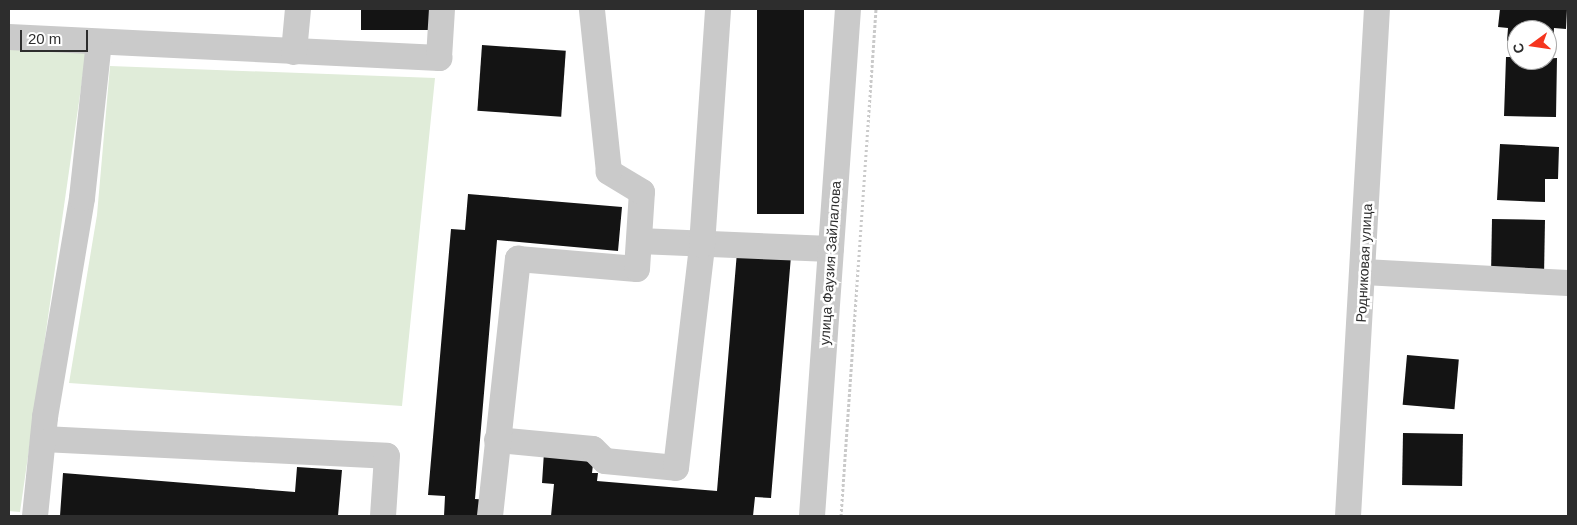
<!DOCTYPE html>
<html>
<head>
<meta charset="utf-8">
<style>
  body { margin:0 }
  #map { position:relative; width:1577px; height:525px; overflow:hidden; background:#fff; font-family:Helvetica,sans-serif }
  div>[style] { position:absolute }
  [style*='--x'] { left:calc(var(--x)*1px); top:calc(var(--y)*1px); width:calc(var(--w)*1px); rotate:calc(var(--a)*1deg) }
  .green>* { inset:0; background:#e0ecd9 }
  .building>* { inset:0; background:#141414; transform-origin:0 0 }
  .path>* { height:3px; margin-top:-1.5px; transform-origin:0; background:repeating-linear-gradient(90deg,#cacaca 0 2.5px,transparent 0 5px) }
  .minor>* { height:26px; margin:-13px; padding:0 13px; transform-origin:13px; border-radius:13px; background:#cacaca }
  span { translate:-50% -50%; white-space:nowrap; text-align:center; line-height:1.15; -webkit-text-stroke:5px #fff; paint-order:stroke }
  .street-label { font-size:14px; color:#2d2d2d }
  .frame { position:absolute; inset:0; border:10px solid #2d2d2d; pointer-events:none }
  .north { position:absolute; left:1507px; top:20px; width:50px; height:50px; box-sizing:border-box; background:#fff; border:1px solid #ababab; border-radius:50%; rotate:256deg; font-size:14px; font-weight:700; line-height:20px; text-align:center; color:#2d2d2d }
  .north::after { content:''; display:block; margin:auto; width:18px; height:22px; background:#f5351e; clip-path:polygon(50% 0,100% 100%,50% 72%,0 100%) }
  .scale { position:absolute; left:20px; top:30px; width:68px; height:22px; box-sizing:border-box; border:2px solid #2d2d2d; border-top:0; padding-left:6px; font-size:15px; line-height:18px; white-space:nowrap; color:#2d2d2d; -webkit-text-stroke:4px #fff; paint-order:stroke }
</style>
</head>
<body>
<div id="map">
  <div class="green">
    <i style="clip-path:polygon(9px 48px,86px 53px,20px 512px,9px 511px)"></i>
    <i style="clip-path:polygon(110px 66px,435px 78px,402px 406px,69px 383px,97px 215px)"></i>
  </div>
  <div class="building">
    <i style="left:361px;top:9px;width:68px;height:21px"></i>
    <i style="left:757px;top:9px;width:47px;height:205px"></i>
    <i style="clip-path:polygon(1500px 9px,1567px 9px,1566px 29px,1554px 28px,1553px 45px,1547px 44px,1547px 30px,1517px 30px,1517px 42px,1507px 41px,1508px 28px,1498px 27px)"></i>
    <i style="left:482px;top:45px;width:84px;height:66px;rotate:4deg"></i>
    <i style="clip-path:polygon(1506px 57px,1517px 57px,1517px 60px,1557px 58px,1556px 117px,1504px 116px)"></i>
    <i style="clip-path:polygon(1500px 144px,1559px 147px,1558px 179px,1545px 179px,1545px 202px,1497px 200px)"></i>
    <i style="clip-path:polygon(468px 194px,622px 207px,618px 251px,497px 240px,475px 499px,491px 500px,489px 516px,444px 516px,445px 496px,428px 495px,451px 229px,465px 230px)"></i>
    <i style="left:1492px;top:219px;width:53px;height:49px;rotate:1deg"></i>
    <i style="clip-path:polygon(737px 252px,791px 256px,771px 498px,755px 497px,753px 516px,551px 516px,554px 484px,542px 483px,544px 452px,594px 456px,592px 473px,598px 473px,597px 481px,717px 491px)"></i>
    <i style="left:1407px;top:355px;width:52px;height:50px;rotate:5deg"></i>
    <i style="left:1403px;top:433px;width:60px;height:52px;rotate:1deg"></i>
    <i style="clip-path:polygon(297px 467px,342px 470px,338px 516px,60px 516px,63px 473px,295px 492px)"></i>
  </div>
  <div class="path">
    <i style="--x:841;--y:516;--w:508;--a:-86.05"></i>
  </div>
  <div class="minor">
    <i style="--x:9;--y:37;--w:431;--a:2.8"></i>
    <i style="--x:439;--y:58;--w:49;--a:-86.5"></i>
    <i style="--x:294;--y:52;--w:43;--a:-84.7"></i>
    <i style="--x:639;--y:241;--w:192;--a:2.4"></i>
    <i style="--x:1364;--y:272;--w:204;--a:3.1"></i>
    <i style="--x:43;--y:439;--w:344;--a:2.8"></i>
    <i style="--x:387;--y:456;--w:60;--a:93.8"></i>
    <i style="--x:497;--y:440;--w:96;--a:5.4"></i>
    <i style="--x:593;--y:449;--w:17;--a:45"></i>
    <i style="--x:605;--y:461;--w:71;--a:5.6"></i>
    <i style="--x:676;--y:468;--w:225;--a:-83.3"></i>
    <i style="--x:702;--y:245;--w:237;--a:-86.1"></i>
    <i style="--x:35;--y:516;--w:100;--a:-84.2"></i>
    <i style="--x:45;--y:417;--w:222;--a:-80.4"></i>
    <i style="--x:82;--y:198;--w:157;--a:-83.8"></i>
    <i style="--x:490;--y:516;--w:259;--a:-83.8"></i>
    <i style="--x:518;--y:259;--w:119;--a:4.8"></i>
    <i style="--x:637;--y:269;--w:77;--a:-86.3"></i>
    <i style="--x:642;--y:192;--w:39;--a:-149"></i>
    <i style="--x:609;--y:172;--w:164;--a:-96"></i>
    <i style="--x:812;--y:516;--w:508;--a:-85.94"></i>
    <i style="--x:1348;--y:516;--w:508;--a:-86.73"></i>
  </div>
  <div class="street-label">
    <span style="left:830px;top:263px;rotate:-86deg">улица Фаузия Зайлалова</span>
    <span style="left:1364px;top:263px;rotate:-87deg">Родниковая улица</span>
  </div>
  <div class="frame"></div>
  <div class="north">С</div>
  <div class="scale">20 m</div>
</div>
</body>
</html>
